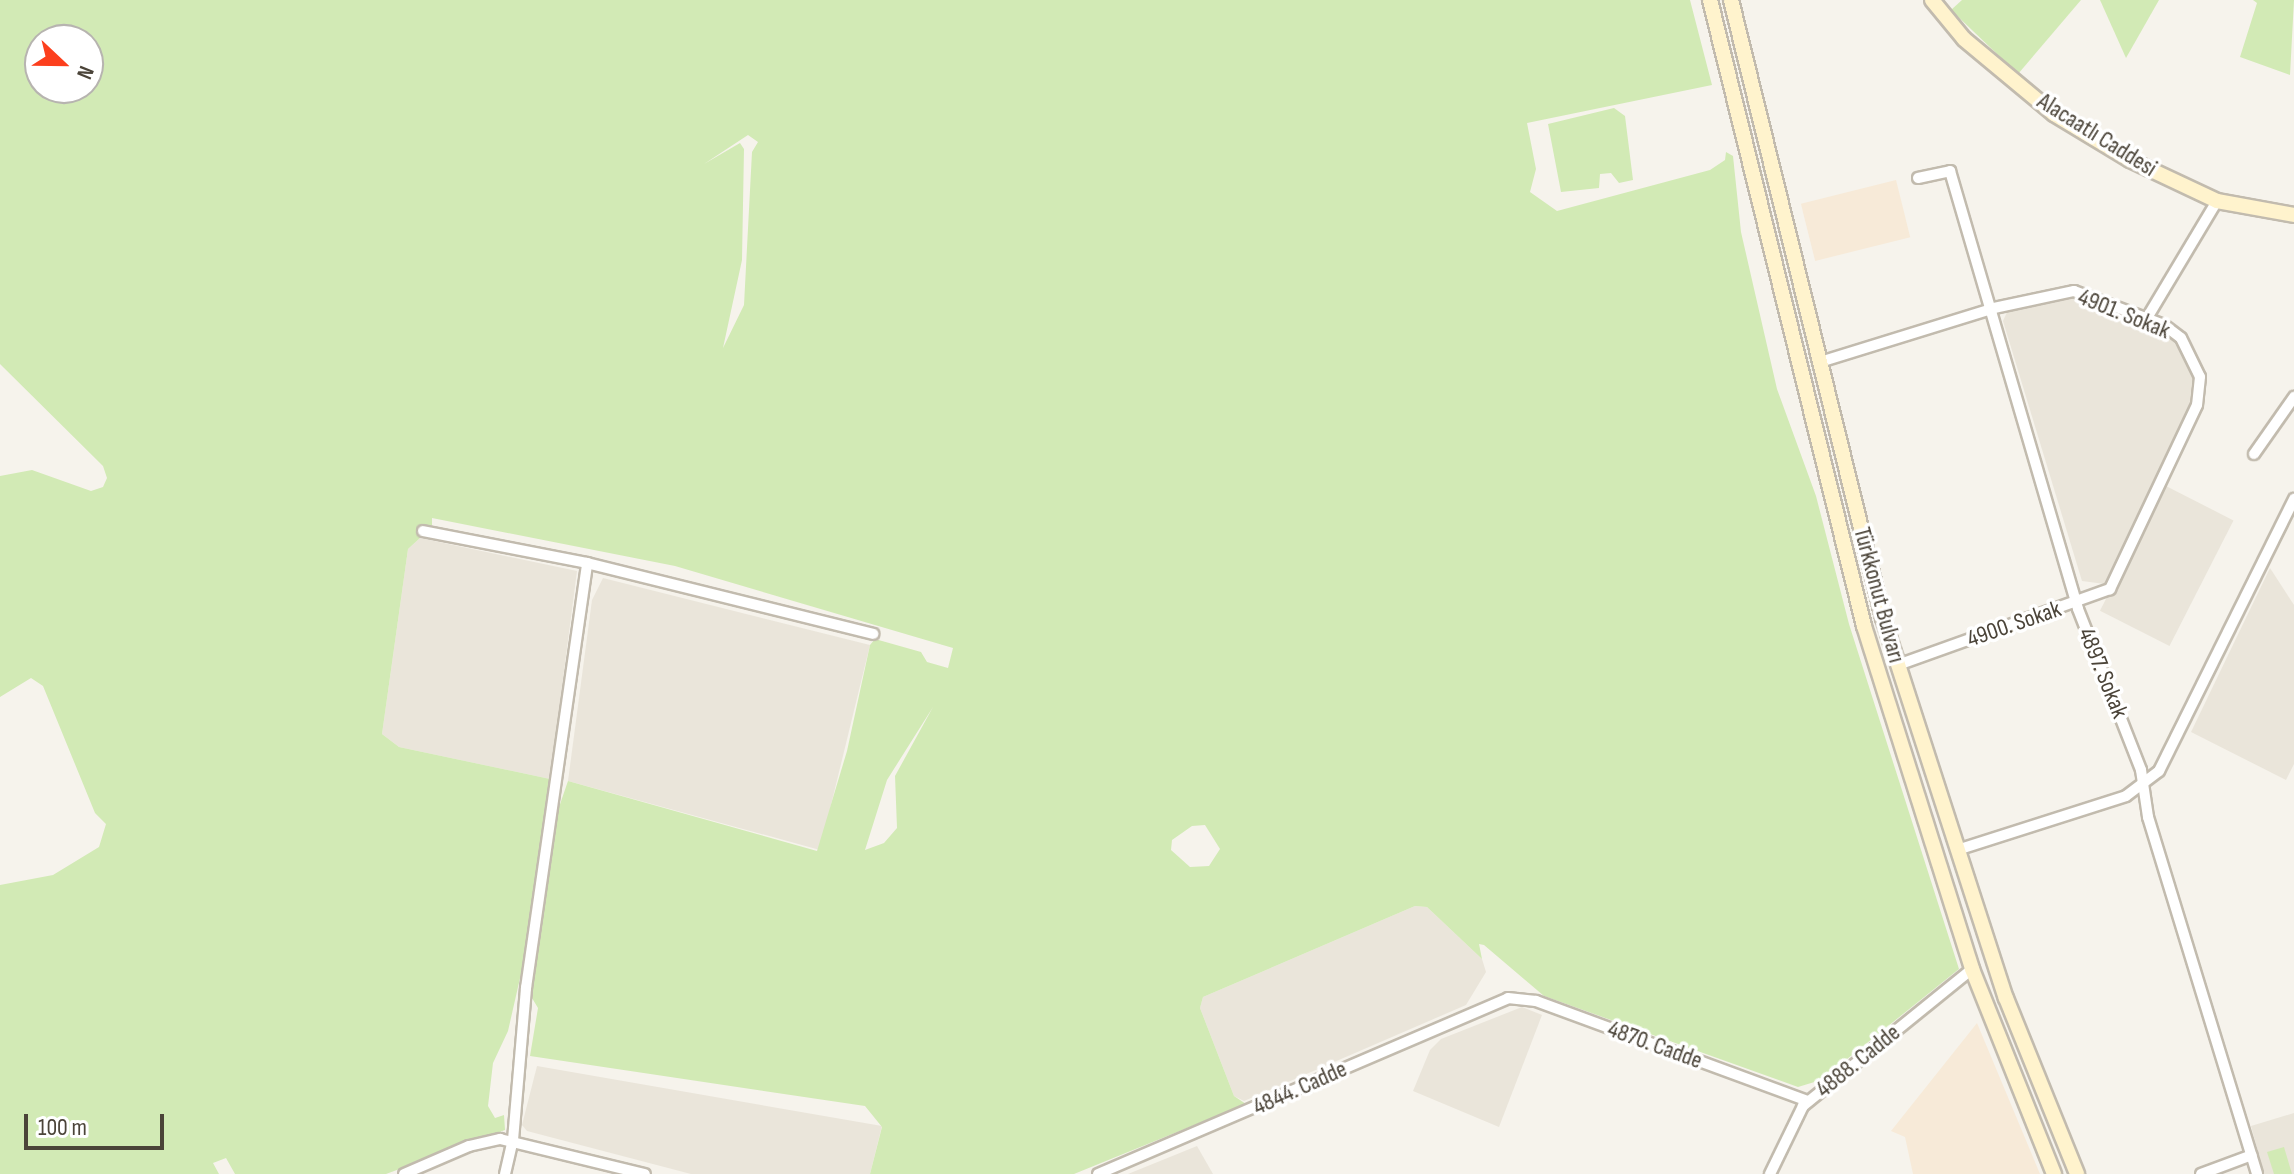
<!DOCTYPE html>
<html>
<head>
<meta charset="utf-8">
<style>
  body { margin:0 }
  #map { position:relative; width:2294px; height:1174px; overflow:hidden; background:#f6f3ec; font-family:"Sofia Sans Condensed",sans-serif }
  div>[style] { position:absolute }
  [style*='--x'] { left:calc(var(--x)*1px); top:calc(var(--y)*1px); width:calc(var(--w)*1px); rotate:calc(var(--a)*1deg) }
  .residential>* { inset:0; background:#eae5da; transform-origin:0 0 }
  .commercial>* { inset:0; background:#f7ead8; transform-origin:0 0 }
  .green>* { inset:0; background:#d2eab5 }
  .roads { filter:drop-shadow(2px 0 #c2bbae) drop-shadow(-2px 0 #c2bbae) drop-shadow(0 2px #c2bbae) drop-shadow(0 -2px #c2bbae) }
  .street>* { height:10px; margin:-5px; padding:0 5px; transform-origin:5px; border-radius:5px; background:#fff }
  .secondary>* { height:14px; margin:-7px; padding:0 7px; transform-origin:7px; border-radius:7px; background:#fff3cd }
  span { translate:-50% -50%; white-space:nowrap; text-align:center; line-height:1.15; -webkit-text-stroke:7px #fff; paint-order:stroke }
  .street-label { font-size:24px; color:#4b4439 }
  .north { position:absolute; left:24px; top:24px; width:80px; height:80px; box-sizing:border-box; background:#fff; border:2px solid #b7b4b0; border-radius:50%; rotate:112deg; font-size:22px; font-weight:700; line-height:32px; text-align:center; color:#4b4439 }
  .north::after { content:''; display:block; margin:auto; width:28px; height:36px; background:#fc3f1d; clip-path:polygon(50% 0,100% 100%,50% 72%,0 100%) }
  .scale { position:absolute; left:24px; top:1114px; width:140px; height:36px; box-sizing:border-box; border:4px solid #4b4439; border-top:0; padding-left:10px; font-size:24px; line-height:28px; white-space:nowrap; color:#4b4439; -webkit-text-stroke:6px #fff; paint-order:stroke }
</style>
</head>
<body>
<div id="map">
  <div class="residential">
    <i style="clip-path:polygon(2076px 298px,2166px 331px,2197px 375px,2198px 392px,2105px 584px,2082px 581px,2003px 321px,2007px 312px)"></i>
    <i style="left:2164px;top:485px;width:78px;height:141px;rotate:27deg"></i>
    <i style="clip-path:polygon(420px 538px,577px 571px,550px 779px,399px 747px,382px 734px,408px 549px)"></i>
    <i style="clip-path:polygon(2270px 568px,2294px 605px,2294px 764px,2286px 780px,2191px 732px)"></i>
    <i style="clip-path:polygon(603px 578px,870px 645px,820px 850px,568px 781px,592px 600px)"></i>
    <i style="clip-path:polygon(1415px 906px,1427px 907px,1482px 959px,1486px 972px,1466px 1005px,1244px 1101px,1234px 1096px,1200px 1008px,1203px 997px)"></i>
    <i style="clip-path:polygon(1522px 1007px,1542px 1015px,1499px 1127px,1413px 1091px,1430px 1050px,1441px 1039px)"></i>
    <i style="clip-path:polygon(537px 1066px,882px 1126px,870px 1174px,691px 1174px,527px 1131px,522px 1125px)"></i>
    <i style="clip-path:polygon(2294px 1113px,2294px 1174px,2264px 1174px,2251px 1126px)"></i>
    <i style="clip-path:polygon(1197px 1146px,1213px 1174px,1128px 1174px)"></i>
  </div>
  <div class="commercial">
    <i style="left:1896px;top:180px;width:59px;height:98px;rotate:76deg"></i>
    <i style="clip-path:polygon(1977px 1023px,2040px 1174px,1913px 1174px,1905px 1137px,1891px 1131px)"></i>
  </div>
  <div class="green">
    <i style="clip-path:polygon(evenodd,0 0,1690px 0,1712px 85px,1527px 123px,1536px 169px,1530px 192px,1557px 211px,1710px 170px,1725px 160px,1726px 152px,1733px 156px,1741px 232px,1777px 389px,1816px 496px,1849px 624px,1959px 969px,1821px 1080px,1798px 1087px,1544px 996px,1484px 945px,1479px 944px,1482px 959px,1427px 907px,1415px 906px,1203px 997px,1200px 1008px,1234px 1096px,1246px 1104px,1074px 1174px,870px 1174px,882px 1127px,865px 1106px,530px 1056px,538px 1008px,532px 998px,534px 976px,558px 810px,568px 781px,817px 851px,847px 751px,870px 645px,875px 639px,921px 652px,927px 662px,948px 668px,953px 648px,675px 566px,432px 518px,432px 525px,418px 527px,420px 538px,408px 549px,382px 734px,399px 747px,550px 779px,528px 943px,508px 1031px,493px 1063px,488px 1106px,495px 1118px,504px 1115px,505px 1130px,386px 1174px,235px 1174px,226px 1158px,213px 1163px,219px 1174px,0 1174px,0 885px,53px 875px,99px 847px,106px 824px,95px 813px,43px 686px,31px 678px,0 697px,0 476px,32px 470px,91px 491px,103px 487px,107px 478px,103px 466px,0 364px,0 0,40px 40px,88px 40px,88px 88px,40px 88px,40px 40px,0 0,748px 135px,758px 142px,752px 152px,744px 305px,723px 348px,742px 260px,744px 149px,740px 143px,704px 164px,748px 135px,0 0,933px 707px,895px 776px,897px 828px,884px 843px,865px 850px,887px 780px,933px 707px,0 0,1205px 825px,1220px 849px,1209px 866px,1190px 867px,1171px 850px,1172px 840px,1192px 826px,1205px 825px)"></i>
    <i style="clip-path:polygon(1962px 0,2081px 0,2018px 74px,1951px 10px)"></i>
    <i style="clip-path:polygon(2100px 0,2159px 0,2126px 58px)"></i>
    <i style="clip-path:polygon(2253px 0,2294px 0,2290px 75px,2240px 57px,2257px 3px)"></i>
    <i style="clip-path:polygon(1614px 108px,1625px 116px,1633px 180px,1619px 183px,1611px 173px,1600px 174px,1599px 188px,1561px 192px,1548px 124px)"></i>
    <i style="clip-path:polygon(2284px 1147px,2292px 1174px,2274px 1174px,2267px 1152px)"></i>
  </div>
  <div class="roads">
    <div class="street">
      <i style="--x:1918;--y:178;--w:33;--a:-12"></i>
      <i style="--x:1950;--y:171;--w:456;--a:73.7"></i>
      <i style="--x:2078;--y:609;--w:173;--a:68.6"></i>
      <i style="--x:2141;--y:770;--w:48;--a:81.5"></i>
      <i style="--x:2148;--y:817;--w:373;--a:73"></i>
      <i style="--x:2147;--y:318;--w:136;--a:-59.1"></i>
      <i style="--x:1820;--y:362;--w:182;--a:-17.2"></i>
      <i style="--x:1994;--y:308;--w:82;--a:-12"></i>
      <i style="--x:2074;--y:291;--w:96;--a:20.7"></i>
      <i style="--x:2164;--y:325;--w:21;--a:37"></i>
      <i style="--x:2181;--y:338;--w:43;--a:64"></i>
      <i style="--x:2200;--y:377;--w:28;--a:96"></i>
      <i style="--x:2197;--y:405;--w:204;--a:115.3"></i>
      <i style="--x:2110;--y:589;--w:225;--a:160.3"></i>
      <i style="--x:2254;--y:454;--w:70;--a:-54.9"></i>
      <i style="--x:423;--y:531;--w:167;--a:11"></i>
      <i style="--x:587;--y:563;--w:295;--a:13.9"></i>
      <i style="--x:1957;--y:850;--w:177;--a:-17.7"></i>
      <i style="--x:2126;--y:796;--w:41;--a:-37.1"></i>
      <i style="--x:2159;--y:771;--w:304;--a:-63.6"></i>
      <i style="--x:404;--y:1174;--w:71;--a:-23.3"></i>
      <i style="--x:469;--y:1146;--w:32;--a:-13"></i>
      <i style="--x:500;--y:1139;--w:149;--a:13.6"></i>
      <i style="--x:505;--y:1174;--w:35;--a:-77"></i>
      <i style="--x:513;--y:1140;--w:153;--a:-85.1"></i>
      <i style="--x:526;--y:988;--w:429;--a:-81.8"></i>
      <i style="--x:1098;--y:1174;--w:446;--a:-23.2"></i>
      <i style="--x:1508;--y:998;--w:28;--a:6"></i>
      <i style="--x:1536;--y:1001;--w:290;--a:20.2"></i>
      <i style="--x:1770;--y:1174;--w:76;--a:-64.1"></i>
      <i style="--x:1803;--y:1106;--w:218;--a:-39"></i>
      <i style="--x:2201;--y:1174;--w:54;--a:-20.4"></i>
    </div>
    <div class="secondary">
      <i style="--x:1710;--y:0;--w:645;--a:76.18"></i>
      <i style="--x:1864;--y:626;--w:360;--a:72.5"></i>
      <i style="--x:1972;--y:969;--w:221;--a:68.2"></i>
      <i style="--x:1731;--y:0;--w:636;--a:76.18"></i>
      <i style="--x:1883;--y:618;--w:399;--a:72.1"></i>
      <i style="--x:2006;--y:998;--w:190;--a:68"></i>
      <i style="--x:1932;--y:0;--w:50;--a:50.6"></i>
      <i style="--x:1964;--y:39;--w:117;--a:39.8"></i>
      <i style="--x:2054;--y:114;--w:89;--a:31.2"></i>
      <i style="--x:2130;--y:160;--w:96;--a:25.2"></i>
      <i style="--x:2217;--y:201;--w:78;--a:10.3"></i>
    </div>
  </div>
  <div class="street-label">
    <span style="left:2097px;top:135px;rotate:32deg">Alacaatlı Caddesi</span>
    <span style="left:2124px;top:314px;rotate:22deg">4901. Sokak</span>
    <span style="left:1879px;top:595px;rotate:75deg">Türkkonut Bulvarı</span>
    <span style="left:2014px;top:624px;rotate:-19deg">4900. Sokak</span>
    <span style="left:2103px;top:673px;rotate:68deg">4897. Sokak</span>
    <span style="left:1655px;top:1045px;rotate:20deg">4870. Cadde</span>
    <span style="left:1858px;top:1061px;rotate:-39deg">4888. Cadde</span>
    <span style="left:1300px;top:1088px;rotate:-24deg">4844. Cadde</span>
  </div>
  <div class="north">N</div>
  <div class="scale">100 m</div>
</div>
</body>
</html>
